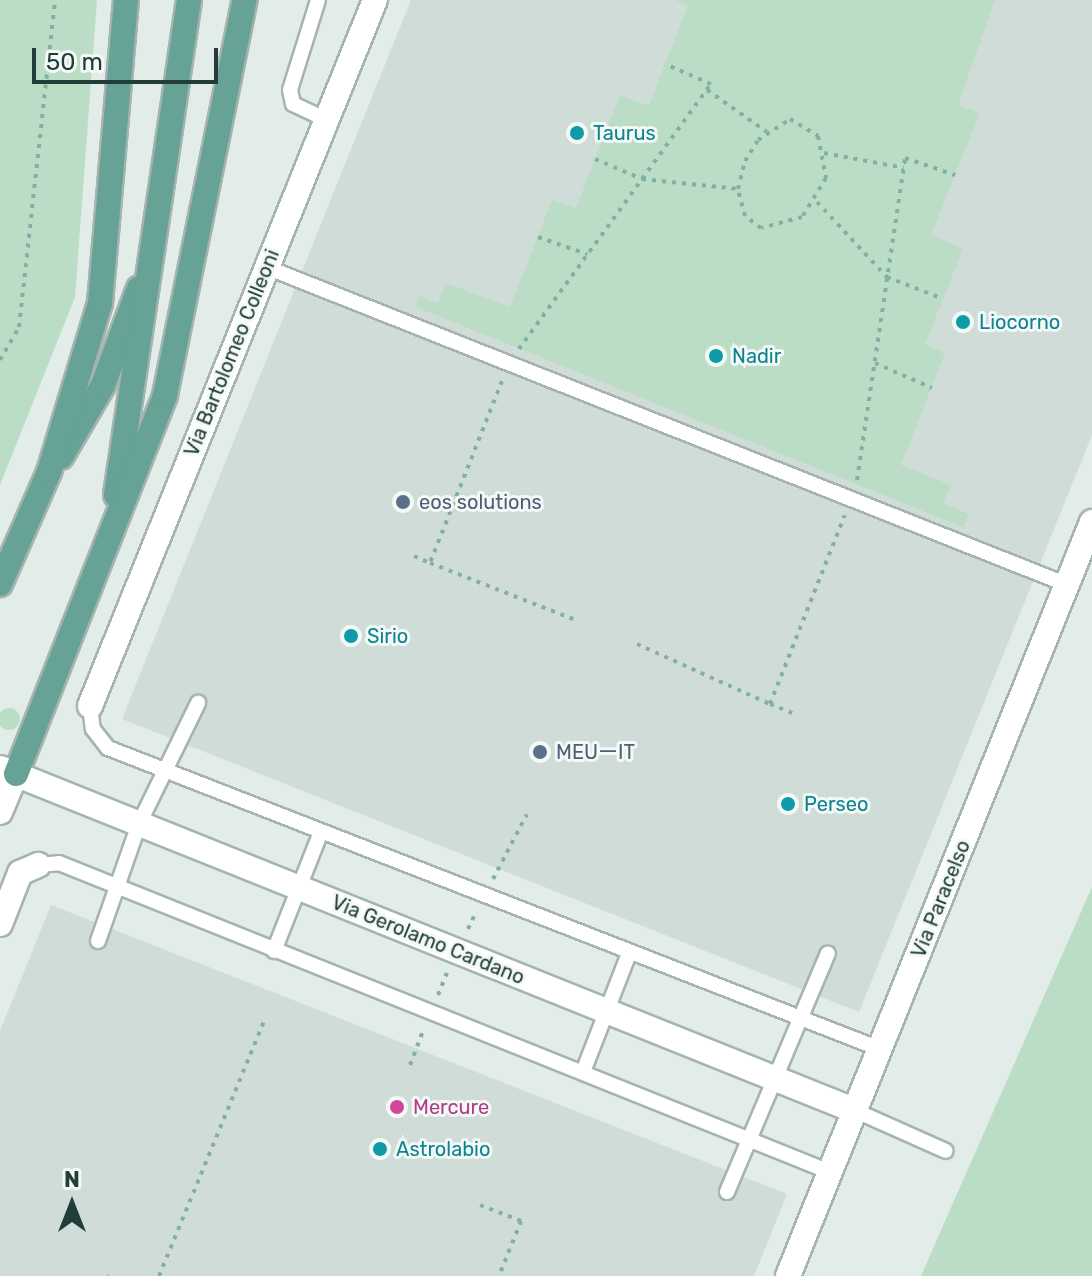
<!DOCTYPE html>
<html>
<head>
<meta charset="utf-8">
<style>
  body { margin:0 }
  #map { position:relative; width:1092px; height:1276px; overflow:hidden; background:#e2ece8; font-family:Rubik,"Noto Sans JP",sans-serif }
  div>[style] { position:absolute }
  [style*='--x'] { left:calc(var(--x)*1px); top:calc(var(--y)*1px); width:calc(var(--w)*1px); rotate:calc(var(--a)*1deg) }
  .built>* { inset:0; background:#d0dcd7 }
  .green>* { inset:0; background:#bbddc6 }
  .round { border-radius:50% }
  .path>* { height:4px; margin-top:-2px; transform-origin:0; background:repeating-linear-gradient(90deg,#83b0a4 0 4px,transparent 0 10px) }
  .roads { filter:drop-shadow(2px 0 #a5b4af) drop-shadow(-2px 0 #a5b4af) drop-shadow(0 2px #a5b4af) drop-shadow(0 -2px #a5b4af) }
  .service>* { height:14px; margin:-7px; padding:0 7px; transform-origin:7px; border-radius:7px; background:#fff }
  .minor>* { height:24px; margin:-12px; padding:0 12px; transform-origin:12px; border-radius:12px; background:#fff }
  .primary>* { height:24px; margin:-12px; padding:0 12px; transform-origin:12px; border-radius:12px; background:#67a296 }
  .dots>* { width:22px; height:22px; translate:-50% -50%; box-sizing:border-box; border:4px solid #f3f9f6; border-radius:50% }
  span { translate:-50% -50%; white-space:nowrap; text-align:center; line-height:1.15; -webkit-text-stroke:6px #f3f9f6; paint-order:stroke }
  .culture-label { font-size:20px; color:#0d838f }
  .left { translate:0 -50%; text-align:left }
  .street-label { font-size:20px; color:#223d37 }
  .service-label { font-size:20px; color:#4e5e75 }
  .hotel-label { font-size:20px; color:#b23c85 }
  .north { position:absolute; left:32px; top:1164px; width:80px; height:80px; -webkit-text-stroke:6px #f3f9f6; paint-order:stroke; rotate:0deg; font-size:22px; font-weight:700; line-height:32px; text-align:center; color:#223d37 }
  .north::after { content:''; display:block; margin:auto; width:28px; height:36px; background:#223d37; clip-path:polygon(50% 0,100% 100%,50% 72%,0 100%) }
  .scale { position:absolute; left:32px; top:48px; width:186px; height:36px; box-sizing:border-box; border:4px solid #223d37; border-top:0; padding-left:10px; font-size:24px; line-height:28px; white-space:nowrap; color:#223d37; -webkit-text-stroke:6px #f3f9f6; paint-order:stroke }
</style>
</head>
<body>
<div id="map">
  <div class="built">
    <i style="clip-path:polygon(411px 0,1092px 0,1092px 435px,859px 1012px,122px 719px)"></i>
    <i style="clip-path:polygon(51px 905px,787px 1194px,754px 1276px,0 1276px,0 1031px)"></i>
  </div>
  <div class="green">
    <i style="clip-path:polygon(0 0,97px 0,75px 297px,0 485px)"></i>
    <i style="clip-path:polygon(675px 0,995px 0,958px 105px,980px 113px,931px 235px,963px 249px,925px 344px,945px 353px,901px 465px,951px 485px,943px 503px,969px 514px,963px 527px,416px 307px,419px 296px,438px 303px,446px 283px,510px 307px,552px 200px,576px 208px,620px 95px,649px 106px,688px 5px)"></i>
    <i class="round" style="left:-2px;top:708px;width:22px;height:22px"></i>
    <i style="clip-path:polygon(1092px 887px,1092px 1276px,921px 1276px)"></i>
  </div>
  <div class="path">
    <i style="--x:707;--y:90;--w:73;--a:35"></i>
    <i style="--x:790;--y:119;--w:33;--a:31"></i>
    <i style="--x:818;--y:136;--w:43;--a:79.2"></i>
    <i style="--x:826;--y:178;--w:46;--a:121.6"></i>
    <i style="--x:802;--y:217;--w:42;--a:165"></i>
    <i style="--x:761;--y:228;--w:20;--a:-143"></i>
    <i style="--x:745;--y:216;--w:28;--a:-105"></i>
    <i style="--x:738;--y:189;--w:29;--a:-76"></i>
    <i style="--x:745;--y:161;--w:25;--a:-58"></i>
    <i style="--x:758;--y:140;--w:38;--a:-33"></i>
    <i style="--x:824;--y:153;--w:81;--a:10.6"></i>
    <i style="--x:595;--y:159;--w:51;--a:23.1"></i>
    <i style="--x:642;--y:179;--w:97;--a:5.9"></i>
    <i style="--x:817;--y:202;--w:103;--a:47"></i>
    <i style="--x:887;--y:277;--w:60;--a:21.4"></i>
    <i style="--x:538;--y:237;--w:52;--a:19.1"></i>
    <i style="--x:519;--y:349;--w:327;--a:-54.1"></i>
    <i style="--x:711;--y:84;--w:50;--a:-156.5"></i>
    <i style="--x:0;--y:360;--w:38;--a:-60"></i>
    <i style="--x:19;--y:327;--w:329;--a:-83.7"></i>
    <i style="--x:875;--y:363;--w:62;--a:23.7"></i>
    <i style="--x:502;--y:381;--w:196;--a:111.6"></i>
    <i style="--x:430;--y:563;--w:154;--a:21.4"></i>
    <i style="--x:857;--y:480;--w:326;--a:-81.5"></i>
    <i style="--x:905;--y:158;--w:53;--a:18.8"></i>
    <i style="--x:414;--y:556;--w:17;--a:24"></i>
    <i style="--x:637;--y:644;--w:146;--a:24.3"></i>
    <i style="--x:770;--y:704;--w:203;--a:-68.4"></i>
    <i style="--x:770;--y:704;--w:24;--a:22"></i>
    <i style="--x:493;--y:879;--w:73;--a:-62.4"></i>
    <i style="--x:468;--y:929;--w:19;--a:-65"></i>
    <i style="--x:438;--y:995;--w:24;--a:-68"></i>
    <i style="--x:410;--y:1065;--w:39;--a:-69"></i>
    <i style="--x:480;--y:1205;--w:44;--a:21.3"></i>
    <i style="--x:521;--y:1221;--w:59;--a:111.8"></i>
    <i style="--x:107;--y:1275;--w:1;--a:45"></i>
    <i style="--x:159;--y:1276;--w:278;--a:-67.6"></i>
  </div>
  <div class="roads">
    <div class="service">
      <i style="--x:318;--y:0;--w:94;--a:107.3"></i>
      <i style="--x:290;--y:90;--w:14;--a:78"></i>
      <i style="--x:293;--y:104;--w:35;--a:25"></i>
      <i style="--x:266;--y:267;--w:863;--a:21.63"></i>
      <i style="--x:90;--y:706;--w:23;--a:83"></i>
      <i style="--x:93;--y:729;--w:24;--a:52"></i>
      <i style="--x:108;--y:748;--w:829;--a:21.3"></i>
      <i style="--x:38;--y:865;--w:21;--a:-5"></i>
      <i style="--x:59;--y:863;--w:831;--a:21.84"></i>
      <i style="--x:98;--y:941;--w:124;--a:-70.7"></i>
      <i style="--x:139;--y:824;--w:135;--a:-64"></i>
      <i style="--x:274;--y:951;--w:126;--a:-68.5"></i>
      <i style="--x:583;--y:1072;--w:124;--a:-68.8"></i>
      <i style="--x:856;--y:1111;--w:98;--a:24"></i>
      <i style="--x:727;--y:1192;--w:259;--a:-67.1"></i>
    </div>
    <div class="minor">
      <i style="--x:90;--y:706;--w:761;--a:-68.02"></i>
      <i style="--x:0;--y:768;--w:922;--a:21.84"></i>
      <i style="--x:0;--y:812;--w:41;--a:-67.2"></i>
      <i style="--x:0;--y:924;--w:55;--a:-68.6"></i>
      <i style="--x:20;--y:873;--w:20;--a:-24"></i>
      <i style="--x:788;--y:1276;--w:813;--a:-68.04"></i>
    </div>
    <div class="primary">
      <i style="--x:61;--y:457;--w:83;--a:-59.7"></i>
      <i style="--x:103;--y:385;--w:103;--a:-69.6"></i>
      <i style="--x:116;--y:495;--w:500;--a:-81.61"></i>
      <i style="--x:0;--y:584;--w:122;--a:-66.4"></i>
      <i style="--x:49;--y:472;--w:177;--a:-73.2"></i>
      <i style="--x:100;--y:303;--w:304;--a:-85.1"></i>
      <i style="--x:16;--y:774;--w:407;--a:-68.5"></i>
      <i style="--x:165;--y:395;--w:403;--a:-78.6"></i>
    </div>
  </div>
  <div class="dots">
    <i style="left:577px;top:133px;background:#0f9aa8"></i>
    <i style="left:963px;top:322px;background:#0f9aa8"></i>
    <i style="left:716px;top:356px;background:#0f9aa8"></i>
    <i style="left:403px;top:502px;background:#5c6f8a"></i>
    <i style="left:351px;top:636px;background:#0f9aa8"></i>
    <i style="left:540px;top:752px;background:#5c6f8a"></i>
    <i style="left:788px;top:804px;background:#0f9aa8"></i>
    <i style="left:397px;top:1107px;background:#d1479c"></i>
    <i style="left:380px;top:1149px;background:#0f9aa8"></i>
  </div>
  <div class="culture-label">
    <span class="left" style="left:593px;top:133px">Taurus</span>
    <span class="left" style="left:979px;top:322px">Liocorno</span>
    <span class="left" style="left:732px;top:356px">Nadir</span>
    <span class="left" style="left:367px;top:636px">Sirio</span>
    <span class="left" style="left:804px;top:804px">Perseo</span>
    <span class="left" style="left:396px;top:1149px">Astrolabio</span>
  </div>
  <div class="street-label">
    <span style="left:232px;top:353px;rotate:-68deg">Via Bartolomeo Colleoni</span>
    <span style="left:941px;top:899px;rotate:-68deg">Via Paracelso</span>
    <span style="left:428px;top:940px;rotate:22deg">Via Gerolamo Cardano</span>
  </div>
  <div class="service-label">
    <span class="left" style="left:419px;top:502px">eos solutions</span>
    <span class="left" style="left:556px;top:752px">MEUーIT</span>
  </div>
  <div class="hotel-label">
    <span class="left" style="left:413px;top:1107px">Mercure</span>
  </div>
  <div class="north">N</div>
  <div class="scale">50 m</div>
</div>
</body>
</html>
